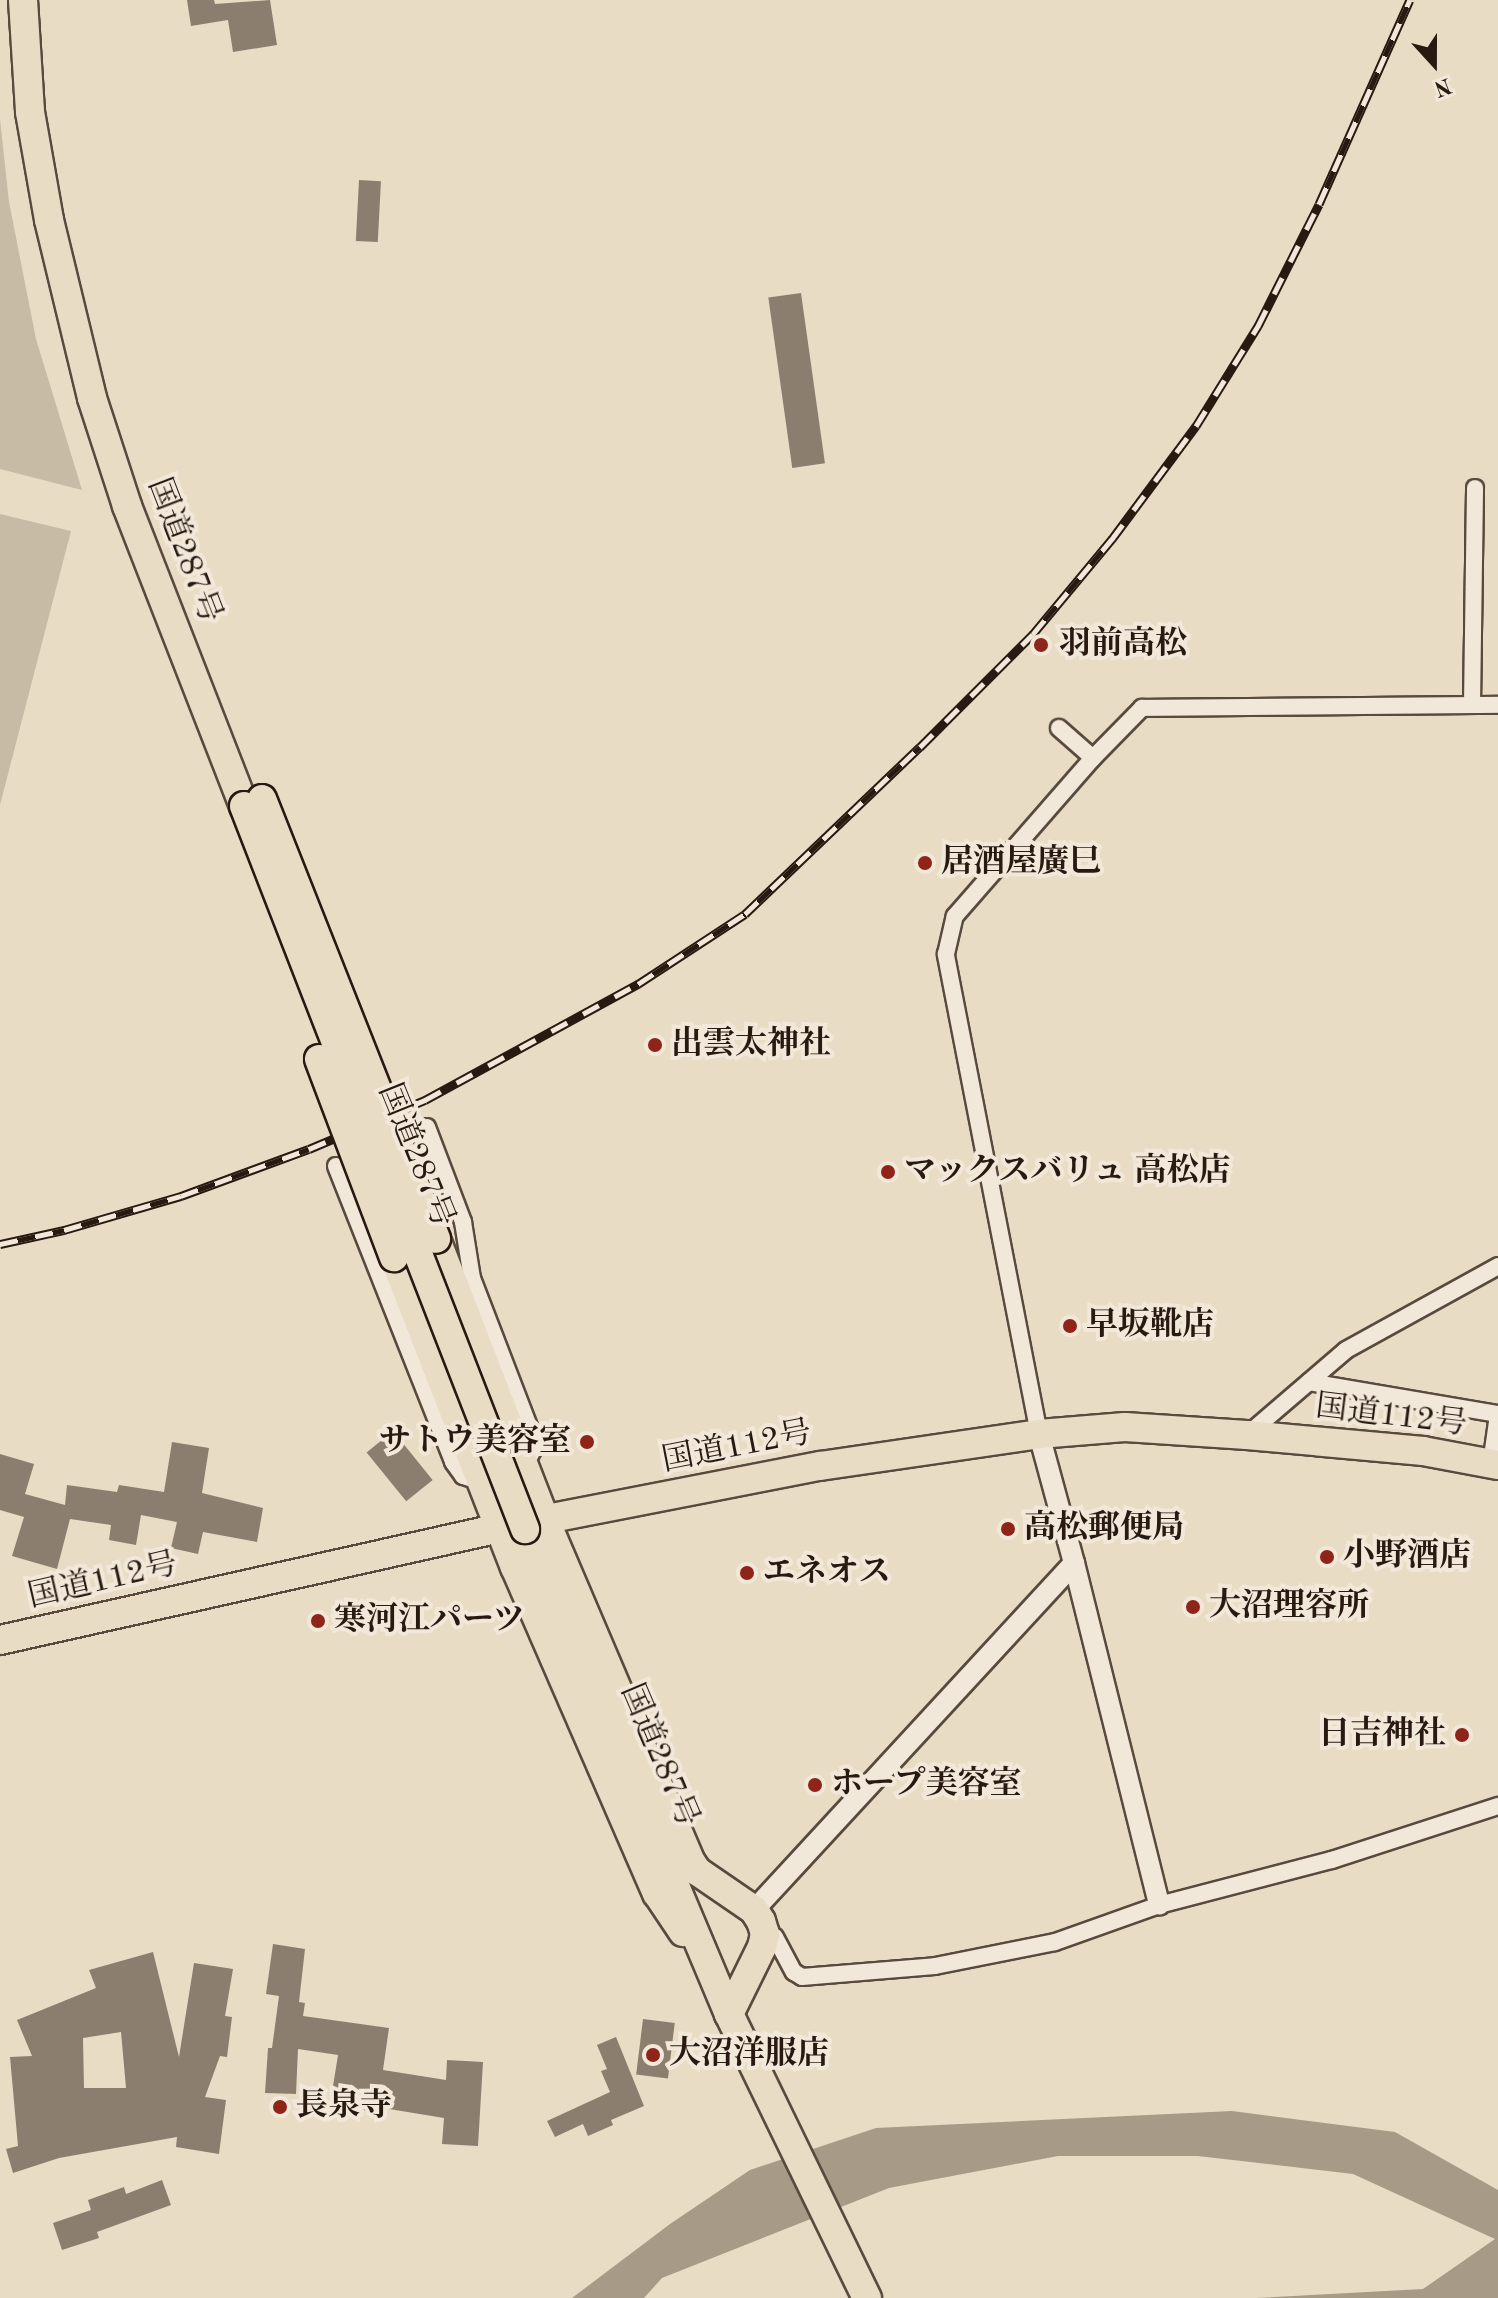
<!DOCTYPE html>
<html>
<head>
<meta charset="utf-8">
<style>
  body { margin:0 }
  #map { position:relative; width:1498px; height:2298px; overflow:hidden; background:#e9dcc4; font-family:"Old Standard TT","Noto Serif JP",serif }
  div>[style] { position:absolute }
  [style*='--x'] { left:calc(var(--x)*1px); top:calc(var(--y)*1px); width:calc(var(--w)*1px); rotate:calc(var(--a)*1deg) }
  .green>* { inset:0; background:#c8bba6 }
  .water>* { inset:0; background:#a79a87 }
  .building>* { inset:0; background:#8c7e6e; transform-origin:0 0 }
  .roads { filter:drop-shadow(2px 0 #584a3e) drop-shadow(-2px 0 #584a3e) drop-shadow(0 2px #584a3e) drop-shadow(0 -2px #584a3e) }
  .minor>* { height:16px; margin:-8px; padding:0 8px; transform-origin:8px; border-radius:8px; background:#f1e8d9 }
  .tertiary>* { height:20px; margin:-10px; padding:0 10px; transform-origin:10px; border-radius:10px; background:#f1e8d9 }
  .trunk>* { height:28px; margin:-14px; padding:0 14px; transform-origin:14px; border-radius:14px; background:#e9dcc4 }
  .rail>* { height:9px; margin-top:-4.5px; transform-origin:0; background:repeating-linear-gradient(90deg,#f1e8d9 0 18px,#281911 0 36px); box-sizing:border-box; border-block:2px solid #281911 }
  .bridges { filter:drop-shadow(2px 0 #281911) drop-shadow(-2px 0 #281911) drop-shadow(0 2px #281911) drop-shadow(0 -2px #281911) }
  .trunk-bridge>* { height:28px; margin:-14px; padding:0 14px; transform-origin:14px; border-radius:14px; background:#e9dcc4 }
  .dots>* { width:22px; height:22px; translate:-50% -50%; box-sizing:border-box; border:4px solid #f1e8d9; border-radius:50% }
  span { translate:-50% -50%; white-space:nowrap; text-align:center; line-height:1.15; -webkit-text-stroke:8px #f1e8d9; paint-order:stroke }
  .street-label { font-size:32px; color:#281911 }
  .poi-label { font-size:32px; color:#281911; font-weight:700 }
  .left { translate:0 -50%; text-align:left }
  .right { translate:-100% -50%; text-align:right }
  .north { position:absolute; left:1394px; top:24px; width:80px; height:80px; -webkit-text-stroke:6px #f1e8d9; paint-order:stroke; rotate:159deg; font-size:22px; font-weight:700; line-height:32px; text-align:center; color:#281911 }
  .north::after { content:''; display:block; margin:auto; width:28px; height:36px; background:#281911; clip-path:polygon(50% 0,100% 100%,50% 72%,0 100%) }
</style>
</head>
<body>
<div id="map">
  <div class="green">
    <i style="clip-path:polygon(0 119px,9px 202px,36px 339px,82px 490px,0 469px)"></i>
    <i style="clip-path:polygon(0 514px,71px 531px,0 805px)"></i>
  </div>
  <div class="water">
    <i style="clip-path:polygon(1232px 2111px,1395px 2132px,1498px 2190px,1498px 2298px,1256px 2298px,1423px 2289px,1495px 2239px,1353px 2174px,1198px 2156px,1058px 2156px,889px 2188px,662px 2278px,644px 2298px,572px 2298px,670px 2224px,750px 2170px,876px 2128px)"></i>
  </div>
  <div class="building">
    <i style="clip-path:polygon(187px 0,214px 0,215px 4px,270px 0,277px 45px,233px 52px,228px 20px,191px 26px)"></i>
    <i style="left:359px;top:180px;width:22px;height:61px;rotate:3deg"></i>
    <i style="left:801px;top:293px;width:172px;height:33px;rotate:82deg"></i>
    <i style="left:393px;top:1431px;width:63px;height:34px;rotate:51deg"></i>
    <i style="clip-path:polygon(172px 1442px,209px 1448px,202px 1493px,263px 1508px,257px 1542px,203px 1532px,198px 1554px,171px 1548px,177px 1522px,141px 1515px,136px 1545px,109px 1540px,111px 1525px,70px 1519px,57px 1569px,12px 1556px,24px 1517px,0 1510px,0 1454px,34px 1464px,25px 1494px,65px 1505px,67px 1485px,117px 1492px,119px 1485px,164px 1492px)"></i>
    <i style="clip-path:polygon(273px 1944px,305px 1949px,299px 2002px,305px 2003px,303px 2016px,389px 2028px,383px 2070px,446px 2080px,447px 2060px,483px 2062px,478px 2146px,442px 2144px,444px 2118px,377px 2107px,376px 2112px,330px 2105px,338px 2055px,298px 2049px,296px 2094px,265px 2093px,268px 2048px,272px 2048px,279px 1996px,266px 1994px)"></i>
    <i style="clip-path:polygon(evenodd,153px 1952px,179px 2057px,194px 1963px,233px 1969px,225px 2016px,232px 2017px,227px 2057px,220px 2056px,205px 2097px,226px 2100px,219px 2154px,176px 2147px,177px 2137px,59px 2158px,13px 2173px,6px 2149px,18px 2146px,10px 2057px,32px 2056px,17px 2020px,96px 1988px,89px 1970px,153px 1952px,121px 2032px,126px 2088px,84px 2088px,83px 2038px,121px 2032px)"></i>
    <i style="left:643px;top:2019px;width:32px;height:56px;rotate:7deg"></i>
    <i style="clip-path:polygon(616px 2037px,644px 2106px,611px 2120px,613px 2125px,588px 2136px,583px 2124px,555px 2137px,547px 2121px,610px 2092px,601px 2071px,607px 2069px,597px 2045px)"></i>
    <i style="clip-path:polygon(162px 2180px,171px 2205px,97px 2232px,99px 2238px,62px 2250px,53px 2223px,91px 2210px,88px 2200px,124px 2187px,126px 2194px)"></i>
  </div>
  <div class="roads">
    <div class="minor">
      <i style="--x:1472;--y:705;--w:217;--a:-89.2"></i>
      <i style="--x:1059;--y:728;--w:45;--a:41.4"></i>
      <i style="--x:427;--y:1127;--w:102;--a:69.2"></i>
      <i style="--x:463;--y:1222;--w:57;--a:80.9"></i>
      <i style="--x:472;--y:1278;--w:170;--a:69"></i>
      <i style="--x:533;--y:1437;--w:13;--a:90"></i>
      <i style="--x:533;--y:1450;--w:17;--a:118"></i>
      <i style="--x:336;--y:1166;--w:318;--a:68.4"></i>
      <i style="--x:453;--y:1462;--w:17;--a:54"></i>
      <i style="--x:463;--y:1476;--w:20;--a:18"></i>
      <i style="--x:1309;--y:1382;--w:192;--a:9.6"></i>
      <i style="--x:1039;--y:1434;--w:489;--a:-101"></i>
      <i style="--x:946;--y:954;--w:39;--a:-77"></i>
      <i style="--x:955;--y:916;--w:210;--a:-48.9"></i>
      <i style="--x:1093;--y:758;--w:70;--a:-45.6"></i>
      <i style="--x:1142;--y:708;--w:356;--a:-0.5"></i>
      <i style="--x:1247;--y:1435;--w:130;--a:-40.6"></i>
      <i style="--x:1346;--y:1350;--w:174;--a:-28.9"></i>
      <i style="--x:1491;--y:1464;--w:49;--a:-81.9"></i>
      <i style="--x:765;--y:1934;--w:10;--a:17"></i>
      <i style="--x:775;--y:1937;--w:40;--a:62"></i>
      <i style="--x:794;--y:1972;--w:9;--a:32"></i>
      <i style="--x:802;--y:1977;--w:133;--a:-4.7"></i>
      <i style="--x:935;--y:1966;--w:122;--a:-11.3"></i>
      <i style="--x:1055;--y:1942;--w:110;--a:-19.6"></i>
      <i style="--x:1159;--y:1905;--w:179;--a:-14.6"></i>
      <i style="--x:1332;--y:1860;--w:175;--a:-18"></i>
    </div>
    <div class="tertiary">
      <i style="--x:1074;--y:1563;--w:352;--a:76"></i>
      <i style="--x:754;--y:1910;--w:472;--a:-47.3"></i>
      <i style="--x:1074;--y:1563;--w:134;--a:-105.2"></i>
    </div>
    <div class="trunk">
      <i style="--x:23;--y:0;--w:112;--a:86.4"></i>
      <i style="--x:30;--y:112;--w:110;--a:80"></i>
      <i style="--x:49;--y:220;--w:183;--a:76.4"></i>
      <i style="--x:92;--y:398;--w:114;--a:72"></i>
      <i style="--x:127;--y:506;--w:322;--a:68.7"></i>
      <i style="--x:436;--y:1239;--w:301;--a:68.8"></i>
      <i style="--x:545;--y:1520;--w:372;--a:66.9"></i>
      <i style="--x:691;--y:1862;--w:11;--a:56"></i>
      <i style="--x:697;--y:1871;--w:69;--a:34.4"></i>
      <i style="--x:754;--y:1910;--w:13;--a:58"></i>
      <i style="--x:761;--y:1921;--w:14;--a:73"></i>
      <i style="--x:765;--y:1934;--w:13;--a:103"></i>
      <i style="--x:762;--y:1947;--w:75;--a:116.2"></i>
      <i style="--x:394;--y:1257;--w:333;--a:68.7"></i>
      <i style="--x:515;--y:1567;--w:356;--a:66.5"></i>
      <i style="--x:657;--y:1893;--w:47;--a:56.3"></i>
      <i style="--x:525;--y:1529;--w:526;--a:67.19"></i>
      <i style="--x:729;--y:2014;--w:316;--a:64.1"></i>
      <i style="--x:0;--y:1640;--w:512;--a:-12.63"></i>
      <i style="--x:500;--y:1528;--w:326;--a:-11"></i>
      <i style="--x:820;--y:1466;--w:221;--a:-8.3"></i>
      <i style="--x:1039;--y:1434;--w:86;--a:-4.7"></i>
      <i style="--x:1125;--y:1427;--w:122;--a:3.8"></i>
      <i style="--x:1247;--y:1435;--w:177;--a:5.2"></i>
      <i style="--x:1423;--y:1451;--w:76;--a:10.6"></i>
    </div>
  </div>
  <div class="rail">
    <i style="--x:0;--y:1244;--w:66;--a:-12.3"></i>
    <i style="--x:64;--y:1230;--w:122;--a:-16.2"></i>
    <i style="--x:181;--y:1196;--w:136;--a:-20.2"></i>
    <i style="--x:309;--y:1149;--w:126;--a:-22.9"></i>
    <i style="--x:425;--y:1100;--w:243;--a:-28.6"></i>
    <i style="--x:638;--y:984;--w:128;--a:-33.2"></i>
    <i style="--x:745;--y:914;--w:242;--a:-43.7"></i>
    <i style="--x:920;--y:747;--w:160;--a:-45"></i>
    <i style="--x:1033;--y:634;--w:124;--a:-50.3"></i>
    <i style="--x:1112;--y:539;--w:141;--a:-53.4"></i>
    <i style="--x:1196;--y:426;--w:118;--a:-58.2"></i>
    <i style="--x:1258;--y:326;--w:136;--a:-63.4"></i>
    <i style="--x:1319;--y:204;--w:223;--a:-66"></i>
  </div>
  <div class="bridges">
    <div class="trunk-bridge">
      <i style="--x:262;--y:799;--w:473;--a:68.4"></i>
      <i style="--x:244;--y:806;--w:776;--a:68.76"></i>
      <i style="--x:319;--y:1059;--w:212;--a:69.3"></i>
    </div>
  </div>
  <div class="dots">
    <i style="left:1041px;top:645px;background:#8f2418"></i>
    <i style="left:925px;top:863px;background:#8f2418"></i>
    <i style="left:655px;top:1045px;background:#8f2418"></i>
    <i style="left:888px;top:1172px;background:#8f2418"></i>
    <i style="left:1070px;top:1326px;background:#8f2418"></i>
    <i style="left:587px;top:1442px;background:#8f2418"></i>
    <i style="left:1008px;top:1529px;background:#8f2418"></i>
    <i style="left:1327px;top:1557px;background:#8f2418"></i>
    <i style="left:747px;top:1573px;background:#8f2418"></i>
    <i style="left:1193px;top:1607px;background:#8f2418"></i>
    <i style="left:318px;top:1621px;background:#8f2418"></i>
    <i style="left:1462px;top:1735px;background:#8f2418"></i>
    <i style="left:815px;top:1785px;background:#8f2418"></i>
    <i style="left:653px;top:2055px;background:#8f2418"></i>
    <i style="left:280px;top:2107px;background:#8f2418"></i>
  </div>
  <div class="street-label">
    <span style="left:183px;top:551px;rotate:69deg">国道287号</span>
    <span style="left:415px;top:1156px;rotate:68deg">国道287号</span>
    <span style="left:1391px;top:1417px;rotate:7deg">国道112号</span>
    <span style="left:737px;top:1448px;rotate:-11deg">国道112号</span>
    <span style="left:103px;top:1582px;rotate:-13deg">国道112号</span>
    <span style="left:658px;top:1756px;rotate:67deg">国道287号</span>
  </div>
  <div class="poi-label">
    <span class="left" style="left:1059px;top:645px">羽前高松</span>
    <span class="left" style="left:941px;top:863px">居酒屋廣巳</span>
    <span class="left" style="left:671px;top:1045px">出雲太神社</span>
    <span class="left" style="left:904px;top:1172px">マックスバリュ 高松店</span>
    <span class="left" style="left:1086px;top:1326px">早坂靴店</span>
    <span class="right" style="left:571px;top:1442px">サトウ美容室</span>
    <span class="left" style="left:1024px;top:1529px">高松郵便局</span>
    <span class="left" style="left:1343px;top:1557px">小野酒店</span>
    <span class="left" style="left:763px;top:1573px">エネオス</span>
    <span class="left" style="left:1209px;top:1607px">大沼理容所</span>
    <span class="left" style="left:334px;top:1621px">寒河江パーツ</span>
    <span class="right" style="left:1446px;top:1735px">日吉神社</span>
    <span class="left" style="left:831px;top:1785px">ホープ美容室</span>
    <span class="left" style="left:669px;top:2055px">大沼洋服店</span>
    <span class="left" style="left:296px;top:2107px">長泉寺</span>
  </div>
  <div class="north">N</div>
</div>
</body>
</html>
